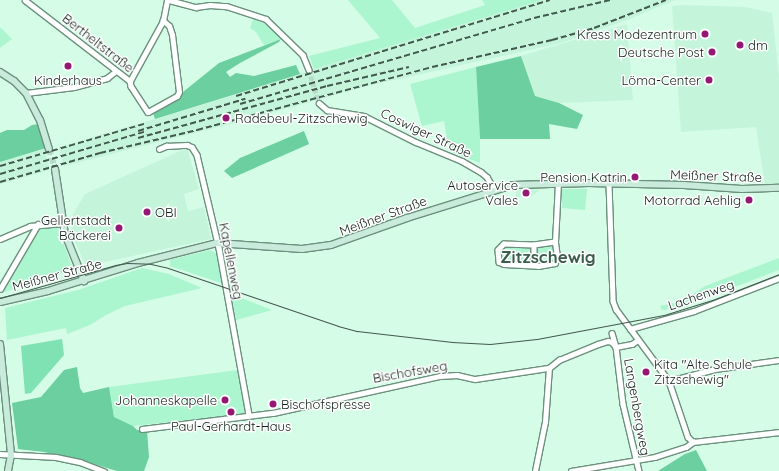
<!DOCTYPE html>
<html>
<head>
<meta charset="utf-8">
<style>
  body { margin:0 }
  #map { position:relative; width:779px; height:471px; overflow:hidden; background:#d5fce7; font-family:Quicksand,sans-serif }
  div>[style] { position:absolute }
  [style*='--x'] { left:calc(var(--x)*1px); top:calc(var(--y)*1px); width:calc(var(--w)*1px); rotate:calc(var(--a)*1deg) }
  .built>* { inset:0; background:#c4f4da }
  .green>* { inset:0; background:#abf5cf }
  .forest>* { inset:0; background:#6bcfa0 }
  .water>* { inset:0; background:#7fe2b3 }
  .street-tunnel>* { height:4.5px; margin-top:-2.25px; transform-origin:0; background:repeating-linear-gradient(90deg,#b7dbc8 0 4.5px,transparent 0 6.5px) }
  .secondary-tunnel>* { height:6px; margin-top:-3px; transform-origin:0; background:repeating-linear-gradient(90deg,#b7dbc8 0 6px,transparent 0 9px) }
  .roads { filter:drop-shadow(1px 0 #6c907d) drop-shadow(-1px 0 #6c907d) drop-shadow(0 1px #6c907d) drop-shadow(0 -1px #6c907d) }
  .street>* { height:4.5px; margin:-2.25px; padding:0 2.25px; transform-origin:2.25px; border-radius:2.25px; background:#fff }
  .secondary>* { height:6px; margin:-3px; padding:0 3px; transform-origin:3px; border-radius:3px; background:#c8ebdc }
  .tram>* { height:1px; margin:-0.5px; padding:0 0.5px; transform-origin:0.5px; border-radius:0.5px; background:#43584d }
  .rail>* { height:1.5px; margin-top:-0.75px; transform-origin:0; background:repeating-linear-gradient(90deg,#43584d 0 6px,transparent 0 9px) }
  .dots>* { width:11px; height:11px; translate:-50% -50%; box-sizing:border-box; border:2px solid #fefefe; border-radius:50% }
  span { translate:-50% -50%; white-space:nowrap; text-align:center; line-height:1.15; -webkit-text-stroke:3px #fefefe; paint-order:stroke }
  .poi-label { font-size:13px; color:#0f1e17 }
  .right { translate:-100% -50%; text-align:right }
  .left { translate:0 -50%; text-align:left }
  .street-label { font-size:13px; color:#0f1e17 }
  .district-label { font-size:17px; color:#3b5d4c; font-weight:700 }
</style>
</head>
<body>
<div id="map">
  <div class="built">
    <i style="clip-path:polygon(542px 0,675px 0,627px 20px,561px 43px,367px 86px,242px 121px,64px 166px,59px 147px,199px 106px,314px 69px)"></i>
    <i style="clip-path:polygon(685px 5px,745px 7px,772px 13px,779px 77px,779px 183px,765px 185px,756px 127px,681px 132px,672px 6px)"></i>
    <i style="clip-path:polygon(627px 24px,633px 100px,559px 103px,535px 96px,521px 56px)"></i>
    <i style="clip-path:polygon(187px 148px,199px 189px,184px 194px,188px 211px,204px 207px,211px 239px,86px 266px,71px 233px,73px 214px,85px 194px)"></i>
    <i style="clip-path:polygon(44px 149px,50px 170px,0 184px,0 162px)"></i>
    <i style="clip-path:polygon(525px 189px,540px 190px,532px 196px,516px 197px,516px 191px)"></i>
  </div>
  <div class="green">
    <i style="clip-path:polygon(348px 0,392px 0,415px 28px,485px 5px,482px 0,542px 0,314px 69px,309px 56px,380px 38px)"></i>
    <i style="clip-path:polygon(253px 19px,263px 23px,275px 31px,281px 39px,264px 45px,256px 32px,250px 28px)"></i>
    <i style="clip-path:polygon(0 27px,12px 39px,0 48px)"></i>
    <i style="clip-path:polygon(476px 67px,480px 139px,480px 163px,449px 151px,444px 121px,422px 126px,410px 84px)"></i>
    <i style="clip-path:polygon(562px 189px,587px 189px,585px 210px,562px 208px)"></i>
    <i style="clip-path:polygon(43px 228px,58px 228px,73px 270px,1px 293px,38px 231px)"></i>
    <i style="clip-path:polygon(553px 244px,554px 260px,552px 262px,540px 264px,537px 262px,536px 246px)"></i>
    <i style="clip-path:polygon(504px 246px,530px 246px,532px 262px,502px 262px,500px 260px,499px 253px)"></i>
    <i style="clip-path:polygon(210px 250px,217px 254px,224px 284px,170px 266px,170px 260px)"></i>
    <i style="clip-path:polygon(779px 258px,779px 270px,680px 308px,662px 310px,660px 306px,683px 301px,705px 286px)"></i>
    <i style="clip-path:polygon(142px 268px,169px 274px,202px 288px,125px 306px,106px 315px,90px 325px,67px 334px,66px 328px,7px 340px,5px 308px,78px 290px)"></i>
    <i style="clip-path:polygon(231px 294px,272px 310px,236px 320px)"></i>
    <i style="clip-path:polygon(238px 370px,245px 405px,245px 414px,133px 426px,114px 417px,109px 387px)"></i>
  </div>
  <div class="forest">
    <i style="clip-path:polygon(281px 39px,279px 42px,240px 63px,226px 72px,230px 77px,236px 73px,254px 76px,296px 65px,300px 74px,155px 119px,153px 113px,158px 107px,178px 96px,219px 63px)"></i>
    <i style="clip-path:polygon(521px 56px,535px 96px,559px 103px,583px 115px,577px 129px,549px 124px,550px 139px,480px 139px,476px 67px)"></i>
    <i style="clip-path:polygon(39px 124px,46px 148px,0 162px,0 133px,7px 130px,24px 130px,32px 125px)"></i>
    <i style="clip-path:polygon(304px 131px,309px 144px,232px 178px,224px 171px,240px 158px)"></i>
    <i style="clip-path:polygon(77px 367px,80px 388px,83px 393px,109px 387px,114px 417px,133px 426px,137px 430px,147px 430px,149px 457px,144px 471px,117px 471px,84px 461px,44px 452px,18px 449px,12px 403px,41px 397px,64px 370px)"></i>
    <i style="clip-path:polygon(696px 450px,707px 471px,658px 471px,685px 454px)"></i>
  </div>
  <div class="water">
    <i style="clip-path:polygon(62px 339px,64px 355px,31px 393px,25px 394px,21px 346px)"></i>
  </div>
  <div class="street-tunnel">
    <i style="--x:309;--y:70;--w:34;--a:73"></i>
  </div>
  <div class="secondary-tunnel">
    <i style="--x:49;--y:149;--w:21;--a:73"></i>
  </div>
  <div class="roads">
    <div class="street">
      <i style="--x:25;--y:0;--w:133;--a:37.6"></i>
      <i style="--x:130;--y:81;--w:5;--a:79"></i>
      <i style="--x:131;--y:86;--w:31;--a:57"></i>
      <i style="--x:148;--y:112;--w:33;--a:-29"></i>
      <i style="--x:177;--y:96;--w:4;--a:-63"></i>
      <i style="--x:179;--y:92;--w:57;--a:-97"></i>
      <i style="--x:172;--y:35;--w:9;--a:-108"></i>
      <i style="--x:169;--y:26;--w:8;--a:-140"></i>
      <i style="--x:169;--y:0;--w:28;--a:15"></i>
      <i style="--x:196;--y:7;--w:14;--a:-8"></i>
      <i style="--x:210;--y:5;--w:16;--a:4"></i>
      <i style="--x:226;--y:6;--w:42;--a:18"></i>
      <i style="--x:266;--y:19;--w:52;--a:44.2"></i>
      <i style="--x:303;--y:55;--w:16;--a:68"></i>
      <i style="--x:130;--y:81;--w:68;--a:-61.2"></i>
      <i style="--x:163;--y:21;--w:21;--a:-79"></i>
      <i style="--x:26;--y:93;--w:48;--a:-7.1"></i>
      <i style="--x:74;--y:87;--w:34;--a:-15"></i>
      <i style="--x:107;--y:78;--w:11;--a:-38"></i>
      <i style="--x:319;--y:103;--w:11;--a:41"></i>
      <i style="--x:327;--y:110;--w:37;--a:9"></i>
      <i style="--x:364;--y:116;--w:58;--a:26.6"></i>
      <i style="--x:416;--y:142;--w:50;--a:22.4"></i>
      <i style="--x:462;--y:161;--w:22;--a:30"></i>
      <i style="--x:481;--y:172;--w:8;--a:40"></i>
      <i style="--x:487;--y:177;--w:14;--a:60"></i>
      <i style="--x:159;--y:149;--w:8;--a:-23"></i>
      <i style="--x:166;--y:146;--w:21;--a:-3"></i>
      <i style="--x:187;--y:145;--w:5;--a:22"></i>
      <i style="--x:192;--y:147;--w:9;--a:58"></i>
      <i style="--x:197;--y:155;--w:96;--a:76.7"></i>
      <i style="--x:219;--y:248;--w:170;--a:79.8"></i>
      <i style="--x:609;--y:184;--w:117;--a:88"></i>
      <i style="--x:613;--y:301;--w:9;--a:69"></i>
      <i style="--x:616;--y:309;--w:89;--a:53.6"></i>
      <i style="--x:669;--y:381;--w:59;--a:71.3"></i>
      <i style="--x:688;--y:437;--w:7;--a:45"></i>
      <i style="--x:0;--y:239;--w:33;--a:-23"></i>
      <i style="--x:30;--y:226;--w:33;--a:-5"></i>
      <i style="--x:555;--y:242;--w:21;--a:172"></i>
      <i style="--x:534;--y:245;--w:30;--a:-178"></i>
      <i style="--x:504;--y:244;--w:8;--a:135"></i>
      <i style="--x:498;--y:250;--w:12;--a:85"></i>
      <i style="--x:499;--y:262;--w:5;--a:22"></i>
      <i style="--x:504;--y:264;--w:34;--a:3"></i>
      <i style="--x:538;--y:266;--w:17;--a:-10"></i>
      <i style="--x:555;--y:263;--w:6;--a:-72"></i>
      <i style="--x:557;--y:257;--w:15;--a:-98"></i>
      <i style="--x:555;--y:242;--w:59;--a:-87.1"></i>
      <i style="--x:534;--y:245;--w:20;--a:90"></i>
      <i style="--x:0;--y:289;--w:75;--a:-59.7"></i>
      <i style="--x:630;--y:329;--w:66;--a:-15.7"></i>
      <i style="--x:694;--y:311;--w:91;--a:-21.2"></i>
      <i style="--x:612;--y:333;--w:15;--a:74"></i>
      <i style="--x:616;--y:347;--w:57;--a:83"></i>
      <i style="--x:623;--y:404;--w:69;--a:76.6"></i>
      <i style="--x:616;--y:347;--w:16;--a:-11"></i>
      <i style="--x:632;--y:344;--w:7;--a:-34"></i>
      <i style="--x:669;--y:381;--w:48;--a:-14.6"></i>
      <i style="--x:715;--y:369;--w:65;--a:-8"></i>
      <i style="--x:142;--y:429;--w:132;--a:-7"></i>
      <i style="--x:273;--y:413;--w:171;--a:-12.5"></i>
      <i style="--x:440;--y:376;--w:17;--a:-3"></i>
      <i style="--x:457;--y:375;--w:18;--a:13"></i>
      <i style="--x:475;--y:379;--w:75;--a:-8.5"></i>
      <i style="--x:549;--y:368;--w:13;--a:-39"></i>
      <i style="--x:559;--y:360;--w:42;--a:-22.3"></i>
      <i style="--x:598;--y:344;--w:10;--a:-17"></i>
      <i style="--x:608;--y:341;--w:4;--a:14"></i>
      <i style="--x:612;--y:342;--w:6;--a:51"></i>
      <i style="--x:693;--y:442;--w:87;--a:-6.6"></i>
      <i style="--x:0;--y:454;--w:56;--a:3.1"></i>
      <i style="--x:56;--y:457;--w:25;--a:12"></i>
      <i style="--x:80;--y:462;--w:26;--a:21"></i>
      <i style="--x:535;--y:471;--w:50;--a:-78.5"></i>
      <i style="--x:545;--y:422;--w:54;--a:-85.8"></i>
      <i style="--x:571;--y:471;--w:85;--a:-9.5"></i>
      <i style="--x:655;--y:457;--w:33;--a:-18"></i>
      <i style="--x:686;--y:447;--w:9;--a:-36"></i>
    </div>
    <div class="secondary">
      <i style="--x:0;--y:72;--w:17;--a:33"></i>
      <i style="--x:14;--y:81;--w:17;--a:45"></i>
      <i style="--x:26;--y:93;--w:30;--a:63"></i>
      <i style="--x:40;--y:120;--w:30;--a:73"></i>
      <i style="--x:55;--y:169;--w:66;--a:81.3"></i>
      <i style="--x:65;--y:234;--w:51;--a:68"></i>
      <i style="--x:0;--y:302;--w:49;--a:-12.9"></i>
      <i style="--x:48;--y:291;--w:94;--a:-17.3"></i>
      <i style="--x:138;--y:263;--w:81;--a:-14.2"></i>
      <i style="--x:217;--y:243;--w:85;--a:4"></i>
      <i style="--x:302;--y:249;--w:29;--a:-8"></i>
      <i style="--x:331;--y:245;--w:81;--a:-19.6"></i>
      <i style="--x:407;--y:218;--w:111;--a:-17.3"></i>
      <i style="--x:513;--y:185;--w:76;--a:-1.5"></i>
      <i style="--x:589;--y:183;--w:95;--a:1.2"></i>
      <i style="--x:684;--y:185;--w:58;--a:3.9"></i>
      <i style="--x:742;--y:189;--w:37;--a:-2"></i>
      <i style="--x:0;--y:344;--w:112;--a:84.3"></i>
      <i style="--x:11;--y:455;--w:16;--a:101"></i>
    </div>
  </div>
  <div class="tram">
    <i style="--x:0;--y:298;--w:121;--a:-15.9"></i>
    <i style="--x:116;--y:265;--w:11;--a:-10"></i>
    <i style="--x:127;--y:263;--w:24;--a:2"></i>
    <i style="--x:151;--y:264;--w:17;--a:13"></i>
    <i style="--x:168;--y:268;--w:180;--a:18.8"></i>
    <i style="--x:338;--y:326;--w:20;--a:15"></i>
    <i style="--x:357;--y:331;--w:96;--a:6.6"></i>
    <i style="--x:452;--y:342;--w:38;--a:3"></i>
    <i style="--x:490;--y:344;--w:47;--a:-6.1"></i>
    <i style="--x:537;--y:339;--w:129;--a:-10.7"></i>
    <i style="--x:664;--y:315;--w:53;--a:-17.4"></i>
    <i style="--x:715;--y:299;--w:69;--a:-21.3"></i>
  </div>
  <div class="rail">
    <i style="--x:236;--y:96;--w:328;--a:-17"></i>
    <i style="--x:240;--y:104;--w:306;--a:-16.3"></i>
    <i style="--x:534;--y:18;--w:78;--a:-13.3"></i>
    <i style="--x:138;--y:131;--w:112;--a:-16.7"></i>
    <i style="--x:138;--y:138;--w:196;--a:-15.4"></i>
    <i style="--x:327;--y:86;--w:84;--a:-13"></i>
    <i style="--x:0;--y:166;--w:150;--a:-16.3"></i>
    <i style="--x:0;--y:174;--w:150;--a:-16.3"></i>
    <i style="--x:0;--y:182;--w:104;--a:-16.2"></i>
    <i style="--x:100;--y:153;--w:100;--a:-13.3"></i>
    <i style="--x:197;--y:130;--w:243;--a:-15"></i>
    <i style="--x:432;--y:67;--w:123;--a:-12.7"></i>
    <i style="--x:552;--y:40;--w:44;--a:-15.9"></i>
    <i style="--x:594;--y:28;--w:77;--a:-21.3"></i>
  </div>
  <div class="dots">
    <i style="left:705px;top:34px;background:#931773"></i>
    <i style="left:740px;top:45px;background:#931773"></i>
    <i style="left:712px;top:52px;background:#931773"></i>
    <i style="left:68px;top:66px;background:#931773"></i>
    <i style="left:709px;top:80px;background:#931773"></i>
    <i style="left:226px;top:118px;background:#931773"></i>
    <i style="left:635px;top:177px;background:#931773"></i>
    <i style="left:526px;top:193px;background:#931773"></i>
    <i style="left:749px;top:200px;background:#931773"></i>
    <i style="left:147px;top:212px;background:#931773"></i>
    <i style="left:119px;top:228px;background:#931773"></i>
    <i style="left:646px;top:372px;background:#931773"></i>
    <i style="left:225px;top:400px;background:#931773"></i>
    <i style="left:273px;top:404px;background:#931773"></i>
    <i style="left:231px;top:412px;background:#931773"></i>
  </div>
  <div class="poi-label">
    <span class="right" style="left:697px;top:34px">Kress Modezentrum</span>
    <span class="left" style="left:748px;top:45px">dm</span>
    <span class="right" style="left:704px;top:52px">Deutsche Post</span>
    <span style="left:68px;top:80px">Kinderhaus</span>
    <span class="right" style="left:701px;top:80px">Löma-Center</span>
    <span class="left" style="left:235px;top:118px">Radebeul-Zitzschewig</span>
    <span class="right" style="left:627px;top:177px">Pension Katrin</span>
    <span class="right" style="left:518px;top:193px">Autoservice<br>Vales</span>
    <span class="right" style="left:741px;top:200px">Motorrad Aehlig</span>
    <span class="left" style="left:155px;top:212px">OBI</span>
    <span class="right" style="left:111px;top:228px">Gellertstadt<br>Bäckerei</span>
    <span class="left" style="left:654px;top:372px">Kita "Alte Schule<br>Zitzschewig"</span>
    <span class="right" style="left:217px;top:400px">Johanneskapelle</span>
    <span class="left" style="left:281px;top:404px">Bischofspresse</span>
    <span style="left:231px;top:426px">Paul-Gerhardt-Haus</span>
  </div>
  <div class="street-label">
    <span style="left:98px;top:43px;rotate:38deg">Bertheltstraße</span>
    <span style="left:426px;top:133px;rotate:25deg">Coswiger Straße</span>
    <span style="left:716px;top:176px;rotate:2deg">Meißner Straße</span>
    <span style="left:383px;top:216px;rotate:-20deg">Meißner Straße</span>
    <span style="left:231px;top:261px;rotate:79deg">Kapellenweg</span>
    <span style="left:57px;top:275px;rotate:-15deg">Meißner Straße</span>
    <span style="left:701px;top:295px;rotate:-19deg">Lachenweg</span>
    <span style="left:410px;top:372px;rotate:-10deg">Bischofsweg</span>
    <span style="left:637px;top:407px;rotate:80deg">Langenbergweg</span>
  </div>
  <div class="district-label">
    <span style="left:548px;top:257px">Zitzschewig</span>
  </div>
</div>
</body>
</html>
